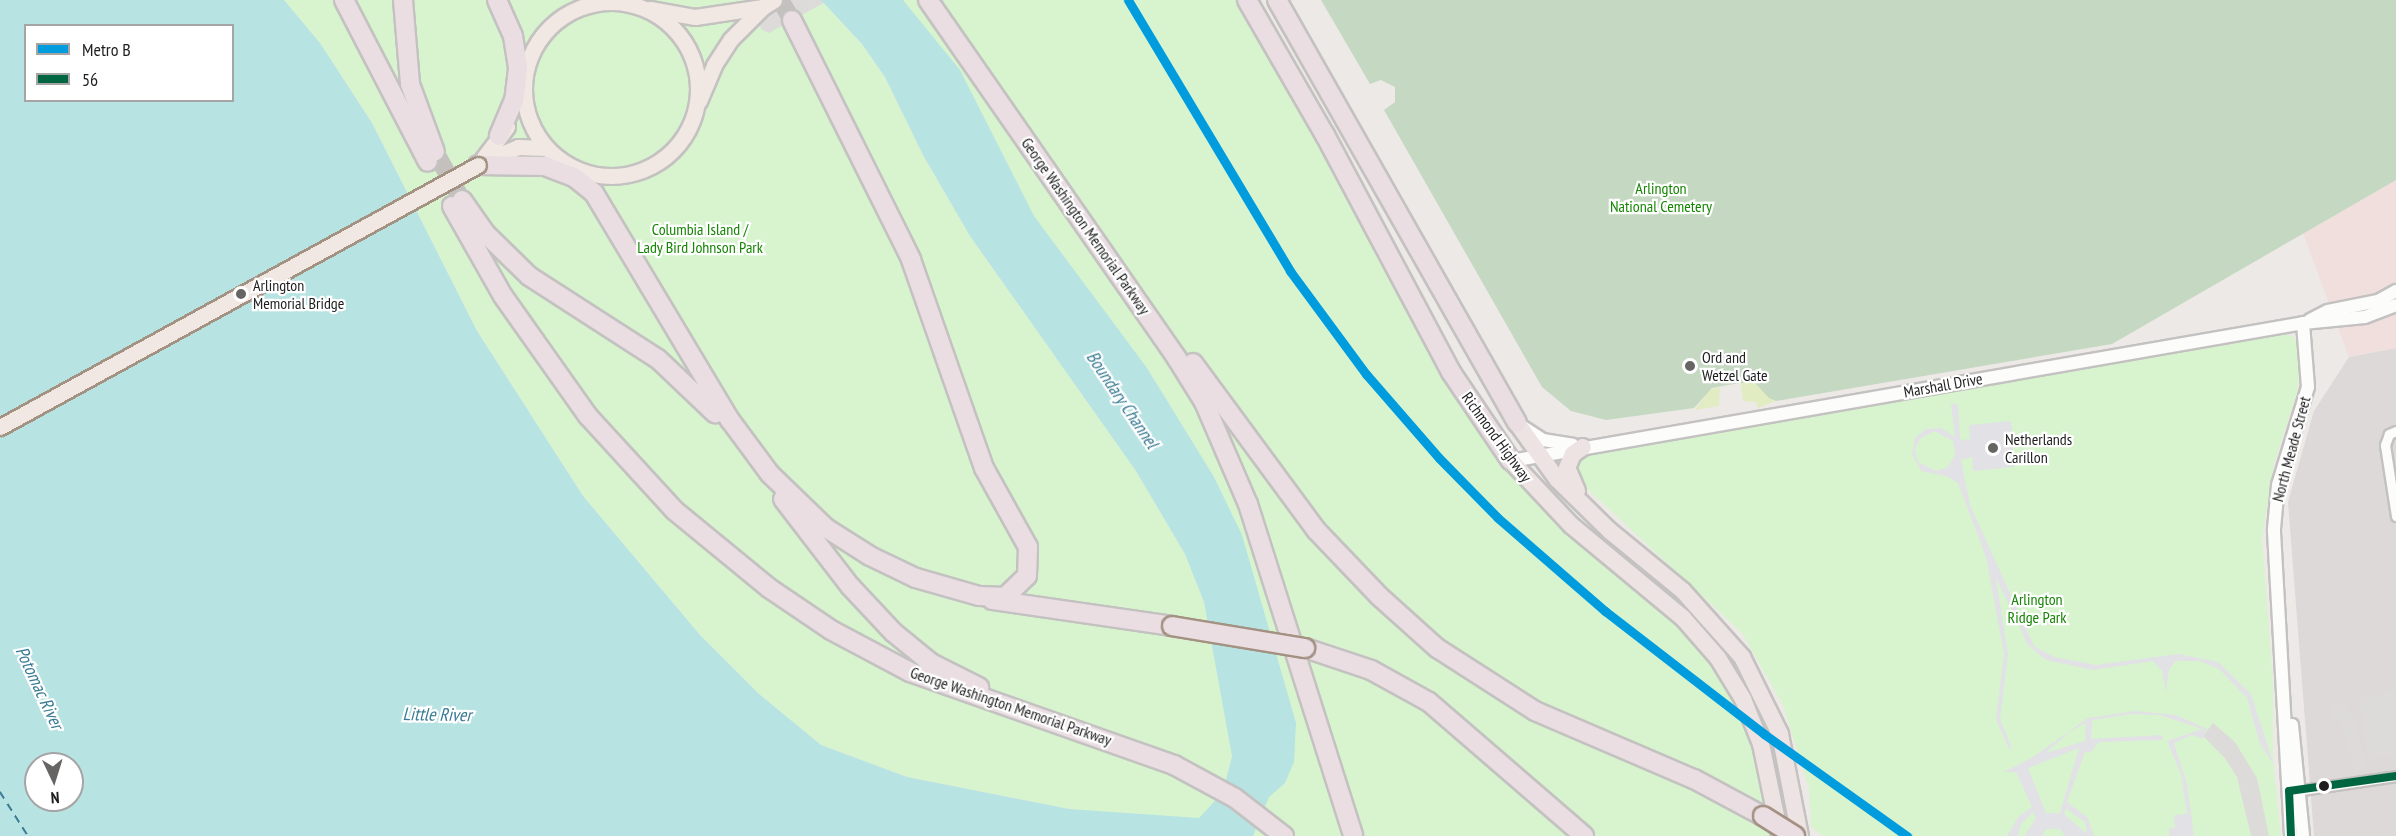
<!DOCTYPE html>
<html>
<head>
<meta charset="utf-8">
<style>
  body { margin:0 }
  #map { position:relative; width:2396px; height:836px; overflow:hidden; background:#ede9e6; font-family:"PT Sans Narrow",sans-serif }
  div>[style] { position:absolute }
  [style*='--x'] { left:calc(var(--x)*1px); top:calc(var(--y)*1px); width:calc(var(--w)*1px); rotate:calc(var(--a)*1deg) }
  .residential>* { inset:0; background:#dcd9d8 }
  .military>* { inset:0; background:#f0dfdd }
  .grass>* { inset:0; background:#e2ecc2 }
  .cemetery>* { inset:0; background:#c5d8c1 }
  .park>* { inset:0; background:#d8f4cf }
  .parking>* { inset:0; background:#dddbda }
  .plaza>* { inset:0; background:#e1e1e6 }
  .water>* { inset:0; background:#b7e3e2 }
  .ferry>* { height:1.5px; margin-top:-0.75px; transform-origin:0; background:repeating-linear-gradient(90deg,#397b94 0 8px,transparent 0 14px) }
  .motorway-tunnel>* { height:18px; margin-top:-9px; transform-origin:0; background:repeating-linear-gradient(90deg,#c4c0be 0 18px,transparent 0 27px) }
  .roads { filter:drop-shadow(2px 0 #c4c2c1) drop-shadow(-2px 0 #c4c2c1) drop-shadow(0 2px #c4c2c1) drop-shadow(0 -2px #c4c2c1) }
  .minor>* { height:9px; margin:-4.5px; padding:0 4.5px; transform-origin:4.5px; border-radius:4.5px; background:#fcfcfb }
  .tertiary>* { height:12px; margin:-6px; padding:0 6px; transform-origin:6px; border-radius:6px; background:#fcfcfb }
  .primary>* { height:15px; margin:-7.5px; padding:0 7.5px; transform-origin:7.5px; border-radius:7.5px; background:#f1e8e3 }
  .primary>.ring { margin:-7.5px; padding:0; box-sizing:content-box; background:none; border:15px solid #f1e8e3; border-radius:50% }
  .trunk>* { height:16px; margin:-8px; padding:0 8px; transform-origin:8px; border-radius:8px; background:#eee3e3 }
  .motorway>* { height:18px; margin:-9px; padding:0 9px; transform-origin:9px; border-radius:9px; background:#eadee3 }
  .bridges { filter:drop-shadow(2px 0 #a39182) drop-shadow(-2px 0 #a39182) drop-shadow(0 2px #a39182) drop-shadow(0 -2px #a39182) }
  .primary-bridge>* { height:15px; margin:-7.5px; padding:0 7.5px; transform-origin:7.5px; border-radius:7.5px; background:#f1e8e3 }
  .motorway-bridge>* { height:18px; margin:-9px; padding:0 9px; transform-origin:9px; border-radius:9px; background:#eadee3 }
  .bus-1>* { height:8px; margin:-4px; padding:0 4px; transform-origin:4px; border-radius:4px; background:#006641 }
  .metro-1>* { height:9px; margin:-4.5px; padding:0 4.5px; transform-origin:4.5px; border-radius:4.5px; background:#009cde }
  .dots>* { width:16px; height:16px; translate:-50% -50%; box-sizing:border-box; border:3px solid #fff; border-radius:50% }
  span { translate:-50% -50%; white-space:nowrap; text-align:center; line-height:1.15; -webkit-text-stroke:4.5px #fff; paint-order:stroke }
  .park-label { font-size:16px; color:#158503 }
  .street-label { font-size:16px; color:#1e1e1e }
  .poi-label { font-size:16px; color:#1e1e1e }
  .left { translate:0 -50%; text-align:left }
  .water-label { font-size:18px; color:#397b94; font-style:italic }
  .legend { position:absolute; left:24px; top:24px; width:210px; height:78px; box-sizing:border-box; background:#fff; border:2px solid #a5a5a5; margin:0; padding:8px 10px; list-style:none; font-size:18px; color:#1e1e1e }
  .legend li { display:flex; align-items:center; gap:12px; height:30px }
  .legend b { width:30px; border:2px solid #a5a5a5 }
  .north { position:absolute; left:24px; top:752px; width:60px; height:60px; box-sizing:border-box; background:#fff; border:2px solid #a5a5a5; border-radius:50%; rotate:176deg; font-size:16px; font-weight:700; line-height:24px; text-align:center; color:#1e1e1e }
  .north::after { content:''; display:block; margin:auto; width:21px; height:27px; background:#666564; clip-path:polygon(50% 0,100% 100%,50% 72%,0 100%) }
</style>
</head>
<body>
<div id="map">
  <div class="residential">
    <i style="clip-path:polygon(2396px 348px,2396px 836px,2314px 836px,2288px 502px,2314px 411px,2349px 357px)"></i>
  </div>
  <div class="military">
    <i style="clip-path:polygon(2396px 180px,2396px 348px,2349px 357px,2303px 233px)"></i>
  </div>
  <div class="grass">
    <i style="clip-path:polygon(1738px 365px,1776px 401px,1758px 408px,1756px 402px,1743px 401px)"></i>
    <i style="clip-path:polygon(1720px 387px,1719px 406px,1695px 410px,1709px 390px)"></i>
  </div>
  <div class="cemetery">
    <i style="clip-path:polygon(1321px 0,2396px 0,2396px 180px,2112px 344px,1776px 401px,1769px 398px,1755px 383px,1739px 383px,1712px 388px,1694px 408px,1606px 420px,1571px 411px,1542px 387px,1384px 110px,1395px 102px,1395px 87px,1381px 80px,1370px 84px)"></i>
  </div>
  <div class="park">
    <i style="clip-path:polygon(284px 0,821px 0,862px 44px,885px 77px,923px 155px,970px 236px,1136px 471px,1185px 554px,1204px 602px,1229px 725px,1232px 756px,1223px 792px,1212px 809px,1199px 818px,1179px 820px,1069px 809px,907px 777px,821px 745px,759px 694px,700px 635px,583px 496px,477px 331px,372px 123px,320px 43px)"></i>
    <i style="clip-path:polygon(899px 0,1239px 0,1511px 461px,1718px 658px,1775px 798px,1769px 836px,1254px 836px,1273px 696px,993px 164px)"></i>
    <i style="clip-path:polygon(2283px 334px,2292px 336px,2298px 343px,2300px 368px,2297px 392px,2274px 464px,2262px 537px,2273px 684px,2273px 758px,2281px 836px,1823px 836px,1811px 827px,1809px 789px,1783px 705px,1742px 633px,1580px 482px,1575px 470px,1577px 461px,1595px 452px)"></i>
  </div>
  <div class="parking">
    <i style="clip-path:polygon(746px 0,829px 0,769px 33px,762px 30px)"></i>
    <i style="clip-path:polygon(2396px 691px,2396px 754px,2369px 759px,2359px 698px)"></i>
    <i style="clip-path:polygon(2342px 703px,2354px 717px,2366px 769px,2355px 771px,2341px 720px,2332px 720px,2331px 704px)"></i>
    <i style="clip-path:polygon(2213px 723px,2235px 742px,2257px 778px,2269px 836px,2251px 836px,2237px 777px,2224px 757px,2203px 736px)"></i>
  </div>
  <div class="plaza">
    <i style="clip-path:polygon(evenodd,1951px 404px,1958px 404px,1960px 440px,1970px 439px,1969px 425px,2011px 421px,2014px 467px,1973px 471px,1972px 457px,1961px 460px,1970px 505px,2034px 646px,2054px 657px,2096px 665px,2178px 654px,2218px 662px,2251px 694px,2274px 765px,2260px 744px,2247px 698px,2219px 669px,2200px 661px,2176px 661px,2169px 669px,2166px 693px,2162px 671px,2153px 661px,2093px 670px,2046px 660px,2028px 645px,1996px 578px,2008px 654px,2000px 719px,2012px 748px,2009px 749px,1996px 720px,2004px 654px,1986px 557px,1958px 483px,1946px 476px,1921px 471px,1912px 454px,1915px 438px,1926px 429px,1941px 428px,1955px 437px,1951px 404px,1934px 431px,1953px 441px,1955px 455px,1948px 467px,1936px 471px,1918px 462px,1915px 449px,1920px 439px,1934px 431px,1951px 404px,1998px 442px,1999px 454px,1987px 454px,1987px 443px,1998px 442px)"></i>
    <i style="clip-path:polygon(evenodd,2136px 711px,2176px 715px,2207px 729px,2202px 739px,2192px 735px,2174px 743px,2187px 783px,2194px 836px,2169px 836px,2169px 828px,2175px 827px,2174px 815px,2187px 814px,2181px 774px,2167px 741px,2202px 729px,2160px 715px,2132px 714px,2092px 720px,2091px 739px,2162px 735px,2163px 740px,2099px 742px,2091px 752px,2085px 752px,2067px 802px,2088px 818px,2094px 836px,2065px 836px,2060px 829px,2046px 829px,2042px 836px,2024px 836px,2036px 818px,2033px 812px,2021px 824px,2018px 836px,2007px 836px,2019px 816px,2032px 807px,2016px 772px,2004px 772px,2033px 757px,2088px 718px,2136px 711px,2086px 723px,2085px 741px,2046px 753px,2069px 732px,2086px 723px,2136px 711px,2079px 748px,2060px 813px,2046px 813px,2028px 768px,2079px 748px,2136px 711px,2066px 809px,2085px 822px,2087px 834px,2064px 814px,2066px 809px)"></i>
  </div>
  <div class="water">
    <i style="clip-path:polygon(evenodd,0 0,284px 0,320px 43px,372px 123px,477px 331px,583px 496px,700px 635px,759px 694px,821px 745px,907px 777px,1069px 809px,1199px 818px,1223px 792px,1232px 756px,1204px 602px,1185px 554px,1136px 471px,970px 236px,923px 155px,885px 77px,862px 44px,821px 0,903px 0,960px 70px,1034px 216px,1147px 368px,1214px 477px,1242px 535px,1296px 723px,1294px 762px,1285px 783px,1269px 797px,1253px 836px,0 836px,0 0,26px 26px,232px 26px,232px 100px,26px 100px,26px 26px,0 0,36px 764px,72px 764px,72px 800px,36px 800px,36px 764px)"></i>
  </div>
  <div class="ferry">
    <i style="--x:0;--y:792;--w:52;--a:57.5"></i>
  </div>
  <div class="motorway-tunnel">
    <i style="--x:780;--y:0;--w:23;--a:59"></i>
    <i style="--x:438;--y:157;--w:49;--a:60.8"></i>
  </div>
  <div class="roads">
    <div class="minor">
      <i style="--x:2396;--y:431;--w:8;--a:157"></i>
      <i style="--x:2389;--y:434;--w:12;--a:110"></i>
      <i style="--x:2385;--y:445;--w:72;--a:81.2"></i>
      <i style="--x:2295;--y:791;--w:102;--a:-8.4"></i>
    </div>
    <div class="tertiary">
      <i style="--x:2310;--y:320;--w:20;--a:-27"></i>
      <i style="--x:2328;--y:311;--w:51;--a:-11.3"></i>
      <i style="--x:2378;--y:301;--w:21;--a:-29"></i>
      <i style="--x:1523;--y:427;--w:24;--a:33"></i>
      <i style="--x:1543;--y:440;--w:30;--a:9"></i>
      <i style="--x:1511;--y:461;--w:804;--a:-9.88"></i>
      <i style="--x:2303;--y:323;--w:62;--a:-5.5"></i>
      <i style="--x:2365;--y:317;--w:33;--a:-21"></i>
      <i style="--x:2292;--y:725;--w:112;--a:84.3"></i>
      <i style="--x:2291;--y:836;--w:307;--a:-93.2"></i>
      <i style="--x:2274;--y:529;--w:44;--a:-84.8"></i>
      <i style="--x:2278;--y:485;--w:102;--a:-73"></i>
      <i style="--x:2308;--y:387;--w:64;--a:-94.5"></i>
    </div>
    <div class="primary">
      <i class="ring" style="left:524px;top:2px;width:159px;height:159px"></i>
      <i style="--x:650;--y:9;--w:46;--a:10.1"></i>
      <i style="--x:695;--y:17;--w:69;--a:-8.4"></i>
      <i style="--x:699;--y:101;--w:39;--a:-67"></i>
      <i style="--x:714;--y:65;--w:31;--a:-57"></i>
      <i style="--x:731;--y:39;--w:45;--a:-45"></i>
      <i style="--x:763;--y:7;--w:13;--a:-32"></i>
      <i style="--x:481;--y:163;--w:40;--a:-23.4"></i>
      <i style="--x:518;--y:147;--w:28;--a:2"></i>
      <i style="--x:478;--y:165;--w:48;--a:-52.7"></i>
    </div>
    <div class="trunk">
      <i style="--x:1517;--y:423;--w:69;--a:54.5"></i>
      <i style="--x:1557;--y:479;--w:74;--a:44.5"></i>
      <i style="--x:1610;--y:531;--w:94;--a:39.4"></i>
      <i style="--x:1683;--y:591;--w:89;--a:48.2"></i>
      <i style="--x:1742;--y:657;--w:86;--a:63.7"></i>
      <i style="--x:1780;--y:734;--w:104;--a:78.9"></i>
      <i style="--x:1511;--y:461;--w:88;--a:46.8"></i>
      <i style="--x:1571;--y:525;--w:146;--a:39.7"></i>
      <i style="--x:1683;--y:618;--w:53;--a:48.8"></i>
      <i style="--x:1718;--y:658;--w:48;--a:58.6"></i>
      <i style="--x:1743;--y:699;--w:48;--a:68.2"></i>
      <i style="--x:1761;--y:744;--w:93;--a:78.2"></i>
      <i style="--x:1577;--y:491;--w:25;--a:-113"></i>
      <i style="--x:1567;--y:468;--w:15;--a:-67"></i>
      <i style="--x:1573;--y:454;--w:12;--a:-35"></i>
    </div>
    <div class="motorway">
      <i style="--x:344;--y:0;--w:182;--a:62.6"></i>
      <i style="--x:403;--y:0;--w:84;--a:85.2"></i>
      <i style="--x:410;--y:84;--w:72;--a:69.8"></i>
      <i style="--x:497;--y:0;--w:39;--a:66"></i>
      <i style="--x:513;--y:36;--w:33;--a:81"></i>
      <i style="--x:518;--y:69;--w:31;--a:97"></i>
      <i style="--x:514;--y:100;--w:39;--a:113"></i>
      <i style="--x:928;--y:0;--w:435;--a:55.2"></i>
      <i style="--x:1176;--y:357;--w:53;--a:58.1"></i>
      <i style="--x:1204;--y:402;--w:111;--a:66.7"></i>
      <i style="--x:1248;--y:504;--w:348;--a:72.4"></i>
      <i style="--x:1247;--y:0;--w:156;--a:60"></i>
      <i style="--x:1325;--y:135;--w:268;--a:62"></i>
      <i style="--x:1451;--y:372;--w:107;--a:56"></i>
      <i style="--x:1277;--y:0;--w:486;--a:60.4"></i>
      <i style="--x:478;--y:165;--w:67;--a:0.9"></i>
      <i style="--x:545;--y:166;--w:31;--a:21"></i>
      <i style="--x:574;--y:177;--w:26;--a:39"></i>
      <i style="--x:594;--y:193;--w:265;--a:59.1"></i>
      <i style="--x:730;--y:420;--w:67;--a:53.5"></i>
      <i style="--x:770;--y:474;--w:78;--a:44"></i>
      <i style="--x:826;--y:528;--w:52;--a:32.5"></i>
      <i style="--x:870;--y:556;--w:51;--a:25.6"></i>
      <i style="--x:916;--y:578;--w:66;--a:15.9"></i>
      <i style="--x:979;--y:596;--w:26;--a:2"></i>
      <i style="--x:1005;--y:597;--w:30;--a:-44"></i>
      <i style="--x:1027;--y:576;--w:29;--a:-88"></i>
      <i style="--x:1028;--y:547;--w:90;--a:-119.1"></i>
      <i style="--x:984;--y:468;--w:221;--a:-109.3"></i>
      <i style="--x:911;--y:259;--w:267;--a:-116.5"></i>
      <i style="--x:462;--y:200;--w:42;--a:54.8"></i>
      <i style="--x:486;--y:234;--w:60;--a:44.3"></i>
      <i style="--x:529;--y:276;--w:153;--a:32.8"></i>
      <i style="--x:658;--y:359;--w:79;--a:43.5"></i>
      <i style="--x:452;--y:206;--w:103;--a:60.5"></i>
      <i style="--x:503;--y:296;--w:147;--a:54.7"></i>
      <i style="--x:588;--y:416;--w:127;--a:47.5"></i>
      <i style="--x:674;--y:510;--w:123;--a:39.4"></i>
      <i style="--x:769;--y:588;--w:75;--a:34.1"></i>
      <i style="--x:831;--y:630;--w:89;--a:28"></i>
      <i style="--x:910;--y:672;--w:280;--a:19.4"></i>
      <i style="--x:1174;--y:765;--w:69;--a:28.4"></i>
      <i style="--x:1235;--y:798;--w:62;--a:37.8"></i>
      <i style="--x:1193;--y:363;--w:207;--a:53.6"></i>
      <i style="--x:1316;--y:530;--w:91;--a:46.3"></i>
      <i style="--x:1379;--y:596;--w:78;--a:41.9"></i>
      <i style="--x:1437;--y:648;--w:117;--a:32.7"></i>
      <i style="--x:1535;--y:711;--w:173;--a:23.2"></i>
      <i style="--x:1694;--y:779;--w:78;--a:28.2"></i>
      <i style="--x:783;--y:499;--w:110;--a:52.4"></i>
      <i style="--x:850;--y:586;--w:63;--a:46.9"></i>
      <i style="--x:893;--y:632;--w:49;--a:39.2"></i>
      <i style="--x:931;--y:663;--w:54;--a:26.6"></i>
      <i style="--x:992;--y:600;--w:182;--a:8.2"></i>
      <i style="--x:1305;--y:648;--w:70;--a:18.4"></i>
      <i style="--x:1371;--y:670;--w:66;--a:28.9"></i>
      <i style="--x:1429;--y:702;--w:205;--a:40.8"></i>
    </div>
  </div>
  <div class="bridges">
    <div class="primary-bridge">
      <i style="--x:0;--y:427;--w:545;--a:-28.73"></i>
    </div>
    <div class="motorway-bridge">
      <i style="--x:1172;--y:626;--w:135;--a:9.4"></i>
      <i style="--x:1763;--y:816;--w:38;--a:32"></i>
    </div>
  </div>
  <div class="bus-1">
    <i style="--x:2291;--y:836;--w:45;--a:-92.5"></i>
    <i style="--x:2289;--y:791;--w:108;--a:-8"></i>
  </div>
  <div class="metro-1">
    <i style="--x:1128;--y:0;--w:316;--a:59.1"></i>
    <i style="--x:1290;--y:271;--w:128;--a:53.6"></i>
    <i style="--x:1366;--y:374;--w:111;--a:49"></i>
    <i style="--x:1439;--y:458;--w:84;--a:45.5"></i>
    <i style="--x:1498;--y:518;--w:142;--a:41"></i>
    <i style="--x:1605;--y:611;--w:201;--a:37.7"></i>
    <i style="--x:1764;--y:734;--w:176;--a:35.5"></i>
  </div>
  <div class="dots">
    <i style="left:241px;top:294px;background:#666564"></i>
    <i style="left:1690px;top:366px;background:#666564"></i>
    <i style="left:1993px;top:448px;background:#666564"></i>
    <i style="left:2324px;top:786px;background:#1e1e1e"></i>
  </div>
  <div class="park-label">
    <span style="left:1661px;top:197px">Arlington<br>National Cemetery</span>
    <span style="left:700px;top:238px">Columbia Island /<br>Lady Bird Johnson Park</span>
    <span style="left:2037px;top:608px">Arlington<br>Ridge Park</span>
  </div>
  <div class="street-label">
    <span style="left:1086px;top:226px;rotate:55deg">George Washington Memorial Parkway</span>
    <span style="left:1943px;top:385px;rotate:-10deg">Marshall Drive</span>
    <span style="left:1497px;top:437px;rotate:54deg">Richmond Highway</span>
    <span style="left:2291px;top:449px;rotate:-75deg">North Meade Street</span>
    <span style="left:1011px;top:706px;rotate:19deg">George Washington Memorial Parkway</span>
  </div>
  <div class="poi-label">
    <span class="left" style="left:253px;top:294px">Arlington<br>Memorial Bridge</span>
    <span class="left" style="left:1702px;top:366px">Ord and<br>Wetzel Gate</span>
    <span class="left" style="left:2005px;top:448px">Netherlands<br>Carillon</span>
  </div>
  <div class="water-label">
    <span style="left:1122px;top:400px;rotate:56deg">Boundary Channel</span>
    <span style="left:39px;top:688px;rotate:65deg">Potomac River</span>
    <span style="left:437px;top:715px;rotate:1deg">Little River</span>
  </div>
  <ul class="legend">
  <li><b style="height:8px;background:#009cde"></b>Metro B</li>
  <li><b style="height:8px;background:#006641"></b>56</li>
  </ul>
  <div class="north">N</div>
</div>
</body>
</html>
